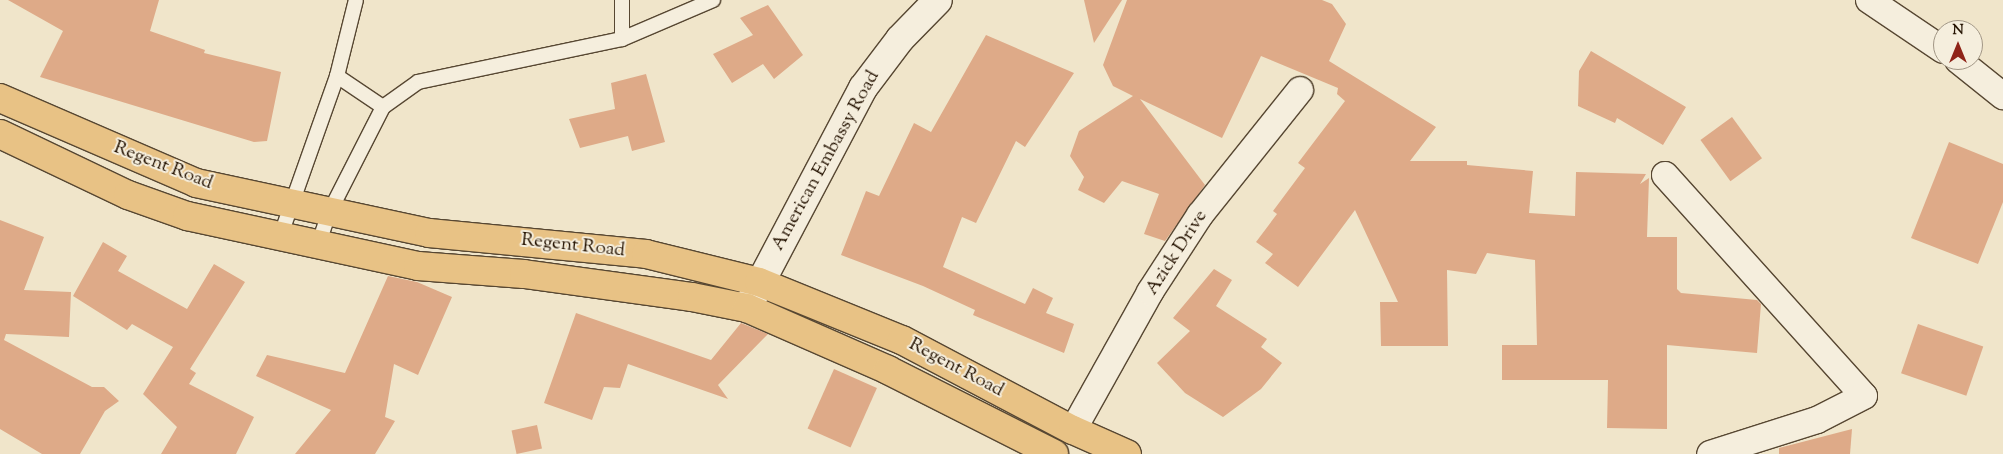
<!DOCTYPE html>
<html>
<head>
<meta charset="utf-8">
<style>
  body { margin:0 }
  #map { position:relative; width:2003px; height:454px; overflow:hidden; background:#f0e5ca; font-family:"Sorts Mill Goudy",serif }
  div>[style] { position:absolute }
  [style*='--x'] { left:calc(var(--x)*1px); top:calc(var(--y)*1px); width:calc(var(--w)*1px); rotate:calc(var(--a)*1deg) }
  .building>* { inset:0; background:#deaa88; transform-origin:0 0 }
  .roads { filter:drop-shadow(1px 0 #574732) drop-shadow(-1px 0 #574732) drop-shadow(0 1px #574732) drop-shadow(0 -1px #574732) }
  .service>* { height:14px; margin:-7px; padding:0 7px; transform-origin:7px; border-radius:7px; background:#f5eedd }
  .minor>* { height:26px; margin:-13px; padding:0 13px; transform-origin:13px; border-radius:13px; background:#f5eedd }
  .tertiary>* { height:28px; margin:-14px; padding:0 14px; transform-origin:14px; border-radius:14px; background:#f5eedd }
  .primary>* { height:28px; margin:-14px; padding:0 14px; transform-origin:14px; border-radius:14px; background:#e8c285 }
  span { translate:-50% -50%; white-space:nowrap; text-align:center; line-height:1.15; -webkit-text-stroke:4px #f5eedd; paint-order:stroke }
  .street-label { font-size:19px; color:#241200 }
  .north { position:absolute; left:1933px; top:20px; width:50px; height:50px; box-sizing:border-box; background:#f5eedd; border:1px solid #a19685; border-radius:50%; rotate:0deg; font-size:14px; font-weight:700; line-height:20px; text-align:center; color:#241200 }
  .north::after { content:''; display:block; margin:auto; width:18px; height:22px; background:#8f2418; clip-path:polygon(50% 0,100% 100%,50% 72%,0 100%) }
</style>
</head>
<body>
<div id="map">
  <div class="building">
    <i style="clip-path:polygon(8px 0,159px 0,150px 31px,205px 50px,204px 53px,281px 72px,267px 141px,254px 142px,40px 77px,63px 31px)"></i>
    <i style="clip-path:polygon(1084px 0,1122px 0,1094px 43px)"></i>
    <i style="clip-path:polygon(1127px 0,1322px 0,1332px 4px,1346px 24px,1329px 61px,1436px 127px,1410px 161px,1467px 161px,1467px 165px,1533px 171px,1529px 213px,1575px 216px,1576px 172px,1646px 174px,1640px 184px,1649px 178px,1647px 237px,1677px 237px,1677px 289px,1681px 293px,1757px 300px,1761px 304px,1757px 353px,1667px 345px,1667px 429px,1607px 428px,1608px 380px,1502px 380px,1502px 345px,1537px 345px,1535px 260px,1487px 253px,1476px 274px,1447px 270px,1448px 346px,1381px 346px,1380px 302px,1398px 302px,1355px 210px,1298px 287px,1265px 263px,1273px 254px,1256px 242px,1277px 214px,1273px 211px,1305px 168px,1298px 163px,1345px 101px,1337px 94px,1338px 88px,1261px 56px,1222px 138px,1140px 99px,1205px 185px,1165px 241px,1144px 234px,1159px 194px,1122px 181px,1104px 203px,1078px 190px,1084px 177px,1070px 156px,1079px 131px,1133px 96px,1113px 86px,1103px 65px)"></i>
    <i style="clip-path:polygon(768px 5px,803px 55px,774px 79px,763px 64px,732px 83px,713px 54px,753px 35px,740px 18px)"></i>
    <i style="clip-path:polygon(986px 35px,1074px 73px,1025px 147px,1016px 141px,976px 223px,962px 217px,943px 267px,1025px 304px,1033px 288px,1053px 298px,1046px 313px,1074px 324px,1064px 353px,973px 315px,975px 310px,923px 286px,841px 255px,866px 191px,879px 196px,914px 123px,931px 132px)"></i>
    <i style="clip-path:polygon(1591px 51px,1686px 107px,1663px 145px,1617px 118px,1615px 123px,1578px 106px,1579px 71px)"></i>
    <i style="clip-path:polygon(646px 74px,665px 142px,632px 151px,628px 136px,580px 148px,569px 119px,615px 109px,611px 83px)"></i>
    <i style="left:1732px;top:117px;width:51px;height:39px;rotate:54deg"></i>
    <i style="clip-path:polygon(1949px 142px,2003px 164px,2003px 202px,1978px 264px,1911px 238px)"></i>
    <i style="clip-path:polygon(0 220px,44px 237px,24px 290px,71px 292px,69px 337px,6px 334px,4px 340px,92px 387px,104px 387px,119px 401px,105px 411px,80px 454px,42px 454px,0 429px)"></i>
    <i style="clip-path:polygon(103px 242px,127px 256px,118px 271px,187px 309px,214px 264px,245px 282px,190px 369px,196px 373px,189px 384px,254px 417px,236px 454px,161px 454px,177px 427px,143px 394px,173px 347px,132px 324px,127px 330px,73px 296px)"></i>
    <i style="clip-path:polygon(1214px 269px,1232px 280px,1216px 306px,1267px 339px,1261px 347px,1282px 363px,1261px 389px,1223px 417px,1185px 393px,1157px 363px,1190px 331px,1173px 318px)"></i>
    <i style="clip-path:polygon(388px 276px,417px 282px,452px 297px,418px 375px,394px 364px,385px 417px,395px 421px,375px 454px,295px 454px,331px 410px,256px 376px,267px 355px,345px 373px)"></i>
    <i style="clip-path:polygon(576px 313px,711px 360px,741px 323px,768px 334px,718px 385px,728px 399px,628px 364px,620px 388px,604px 387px,592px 420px,544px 403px)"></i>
    <i style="left:1918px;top:324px;width:69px;height:52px;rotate:19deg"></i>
    <i style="left:834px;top:369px;width:47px;height:65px;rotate:24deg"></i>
    <i style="left:537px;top:425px;width:24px;height:26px;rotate:78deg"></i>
    <i style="clip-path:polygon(1852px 429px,1850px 454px,1779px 454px,1779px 448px)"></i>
  </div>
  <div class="roads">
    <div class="service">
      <i style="--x:622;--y:0;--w:39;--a:90"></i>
      <i style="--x:337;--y:76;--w:55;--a:34"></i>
      <i style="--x:280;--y:237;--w:171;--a:-70.5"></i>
      <i style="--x:337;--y:76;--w:78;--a:-76"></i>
      <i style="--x:318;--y:245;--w:34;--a:-71"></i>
      <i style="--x:329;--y:213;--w:119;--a:-63"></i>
      <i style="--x:383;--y:107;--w:43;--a:-35.5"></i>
      <i style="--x:418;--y:82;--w:208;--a:-11.9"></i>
      <i style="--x:622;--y:39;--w:99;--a:-23.2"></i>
    </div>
    <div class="minor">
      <i style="--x:1869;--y:0;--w:89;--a:34"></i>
      <i style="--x:1958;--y:60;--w:58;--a:38.7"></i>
      <i style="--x:1665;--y:175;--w:297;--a:48"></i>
      <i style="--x:1864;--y:396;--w:53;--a:152.9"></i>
      <i style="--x:1817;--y:420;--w:112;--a:162.4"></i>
      <i style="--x:1073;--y:430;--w:158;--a:-60.8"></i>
      <i style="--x:1150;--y:292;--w:92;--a:-57"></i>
      <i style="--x:1200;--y:215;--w:160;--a:-51.3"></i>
    </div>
    <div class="tertiary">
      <i style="--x:747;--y:308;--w:249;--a:-62.2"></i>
      <i style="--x:863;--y:88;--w:61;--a:-52.9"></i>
      <i style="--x:900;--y:39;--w:54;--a:-45.7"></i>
    </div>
    <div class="primary">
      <i style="--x:0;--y:98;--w:214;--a:23.4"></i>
      <i style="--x:196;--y:183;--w:238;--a:12.1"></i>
      <i style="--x:429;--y:233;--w:218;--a:5.5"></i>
      <i style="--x:646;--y:254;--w:116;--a:13.9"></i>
      <i style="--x:759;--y:282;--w:154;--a:22.1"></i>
      <i style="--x:902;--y:340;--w:193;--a:27.8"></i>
      <i style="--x:1073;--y:430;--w:59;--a:24"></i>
      <i style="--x:0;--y:134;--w:142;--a:25.5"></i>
      <i style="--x:128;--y:195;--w:63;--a:19.6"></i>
      <i style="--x:187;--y:216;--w:236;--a:12.2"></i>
      <i style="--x:418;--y:266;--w:106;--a:4.3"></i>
      <i style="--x:524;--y:274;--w:170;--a:7.8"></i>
      <i style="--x:692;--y:297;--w:56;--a:11.3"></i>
      <i style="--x:747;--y:308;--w:154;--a:23.7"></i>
      <i style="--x:888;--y:370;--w:186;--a:26.8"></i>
    </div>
  </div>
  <div class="street-label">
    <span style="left:826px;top:161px;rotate:-61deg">American Embassy Road</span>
    <span style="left:163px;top:166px;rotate:21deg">Regent Road</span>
    <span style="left:573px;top:246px;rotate:6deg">Regent Road</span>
    <span style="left:1177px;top:253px;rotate:-57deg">Azick Drive</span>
    <span style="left:956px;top:368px;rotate:28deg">Regent Road</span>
  </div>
  <div class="north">N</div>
</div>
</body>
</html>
